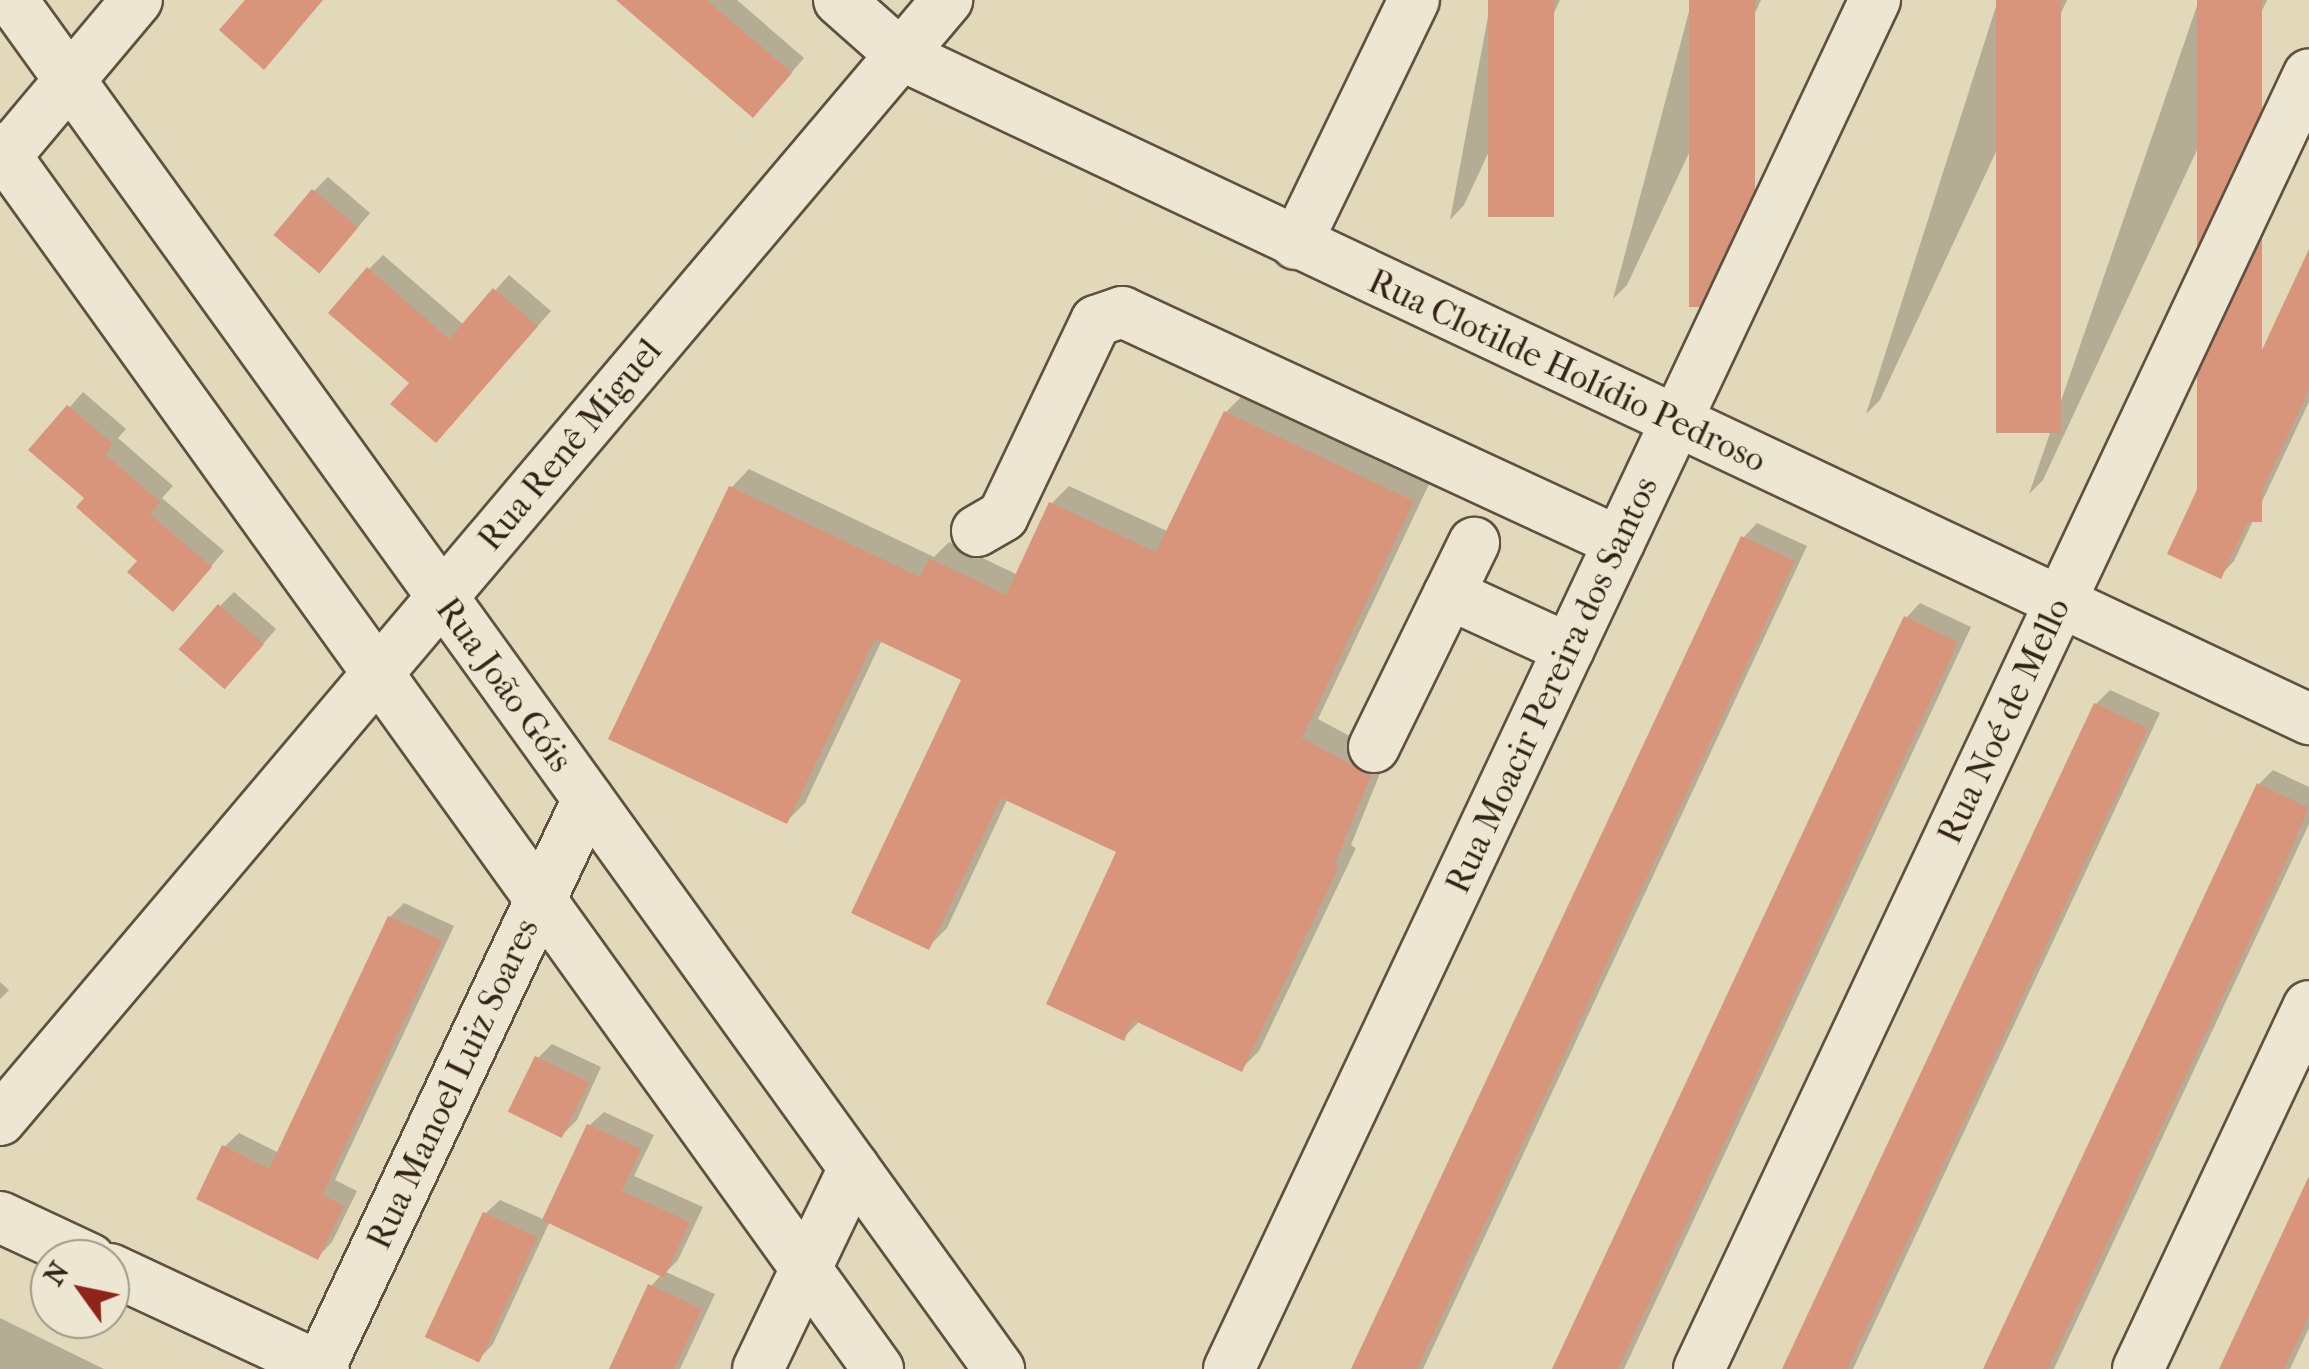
<!DOCTYPE html>
<html>
<head>
<meta charset="utf-8">
<style>
  body { margin:0 }
  #map { position:relative; width:2309px; height:1369px; overflow:hidden; background:#e2d9ba; font-family:"IM FELL French Canon",serif }
  div>[style] { position:absolute }
  [style*='--x'] { left:calc(var(--x)*1px); top:calc(var(--y)*1px); width:calc(var(--w)*1px); rotate:calc(var(--a)*1deg) }
  .shadow>* { inset:0; background:#0003 }
  .building>* { inset:0; background:#d8957c; transform-origin:0 0 }
  .roads { filter:drop-shadow(2px 0 #60503f) drop-shadow(-2px 0 #60503f) drop-shadow(0 2px #60503f) drop-shadow(0 -2px #60503f) }
  .minor>* { height:50px; margin:-25px; padding:0 25px; transform-origin:25px; border-radius:25px; background:#ece6d2 }
  span { translate:-50% -50%; white-space:nowrap; text-align:center; line-height:1.15; -webkit-text-stroke:8px #ece6d2; paint-order:stroke }
  .street-label { font-size:35px; color:#342216 }
  .north { position:absolute; left:30px; top:1239px; width:100px; height:100px; box-sizing:border-box; background:#ece6d2; border:2px solid #a29887; border-radius:50%; rotate:303deg; font-size:28px; font-weight:700; line-height:40px; text-align:center; color:#342216 }
  .north::after { content:''; display:block; margin:auto; width:35px; height:45px; background:#8f2418; clip-path:polygon(50% 0,100% 100%,50% 72%,0 100%) }
</style>
</head>
<body>
<div id="map">
  <div class="shadow">
    <i style="clip-path:polygon(619px 0,737px 0,804px 58px,767px 101px)"></i>
    <i style="clip-path:polygon(1491px 0,1560px 0,1464px 205px,1450px 220px)"></i>
    <i style="clip-path:polygon(1692px 0,1761px 0,1627px 285px,1613px 299px)"></i>
    <i style="clip-path:polygon(1998px 0,2067px 0,1880px 400px,1866px 414px)"></i>
    <i style="clip-path:polygon(2199px 0,2267px 0,2043px 480px,2029px 494px)"></i>
    <i style="clip-path:polygon(328px 177px,370px 213px,333px 257px,314px 191px)"></i>
    <i style="clip-path:polygon(383px 255px,464px 325px,509px 275px,551px 311px,450px 425px,412px 383px,369px 269px)"></i>
    <i style="clip-path:polygon(2309px 255px,2309px 402px,2234px 561px,2220px 576px)"></i>
    <i style="clip-path:polygon(83px 392px,126px 429px,118px 438px,173px 486px,162px 498px,224px 551px,187px 595px,141px 561px,87px 497px,32px 450px)"></i>
    <i style="clip-path:polygon(1244px 394px,1430px 482px,1318px 719px,1387px 756px,1351px 845px,1356px 848px,1259px 1051px,1241px 1069px,1140px 1021px,1123px 1038px,1119px 851px,1008px 798px,947px 928px,928px 947px,964px 679px,882px 640px,805px 803px,787px 821px,731px 488px,749px 469px,934px 557px,949px 542px,1018px 575px,1051px 504px,1069px 486px,1169px 532px,1226px 412px)"></i>
    <i style="clip-path:polygon(1757px 523px,1807px 546px,1423px 1369px,1354px 1369px,1743px 538px)"></i>
    <i style="clip-path:polygon(234px 592px,276px 629px,239px 672px,220px 606px)"></i>
    <i style="clip-path:polygon(1920px 603px,1971px 627px,1624px 1369px,1555px 1369px,1906px 618px)"></i>
    <i style="clip-path:polygon(2110px 690px,2160px 713px,1853px 1369px,1785px 1369px,2096px 704px)"></i>
    <i style="clip-path:polygon(2273px 770px,2309px 787px,2309px 824px,2054px 1369px,1986px 1369px,2259px 784px)"></i>
    <i style="clip-path:polygon(404px 903px,454px 926px,335px 1180px,357px 1191px,332px 1242px,318px 1257px,224px 1147px,239px 1133px,279px 1153px,390px 917px)"></i>
    <i style="clip-path:polygon(0 982px,9px 990px,0 999px)"></i>
    <i style="clip-path:polygon(552px 1044px,601px 1067px,577px 1120px,563px 1134px,538px 1058px)"></i>
    <i style="clip-path:polygon(604px 1112px,654px 1135px,634px 1176px,703px 1207px,678px 1260px,666px 1272px,715px 1294px,680px 1369px,611px 1369px,651px 1286px,662px 1274px,550px 1221px,493px 1344px,479px 1359px,485px 1214px,500px 1200px,545px 1220px,589px 1126px)"></i>
    <i style="clip-path:polygon(2309px 1181px,2309px 1328px,2290px 1369px,2221px 1369px)"></i>
    <i style="clip-path:polygon(0 1318px,104px 1369px,0 1369px)"></i>
  </div>
  <div class="building">
    <i style="clip-path:polygon(245px 0,323px 0,264px 70px,219px 30px)"></i>
    <i style="clip-path:polygon(616px 0,707px 0,792px 73px,753px 118px)"></i>
    <i style="left:1488px;top:0;width:66px;height:217px"></i>
    <i style="left:1689px;top:0;width:66px;height:307px"></i>
    <i style="left:1996px;top:0;width:65px;height:433px"></i>
    <i style="left:2197px;top:0;width:65px;height:522px"></i>
    <i style="left:312px;top:189px;width:60px;height:60px;rotate:40deg"></i>
    <i style="clip-path:polygon(2309px 249px,2309px 390px,2221px 579px,2167px 554px)"></i>
    <i style="clip-path:polygon(367px 267px,449px 339px,493px 288px,538px 326px,436px 443px,390px 404px,409px 383px,328px 313px)"></i>
    <i style="clip-path:polygon(67px 405px,113px 444px,105px 454px,160px 502px,150px 514px,212px 567px,173px 612px,127px 572px,137px 561px,76px 507px,84px 498px,28px 450px)"></i>
    <i style="clip-path:polygon(1224px 411px,1414px 501px,1302px 738px,1371px 775px,1335px 864px,1339px 866px,1242px 1072px,1133px 1020px,1124px 1041px,1046px 1004px,1116px 852px,1001px 798px,929px 950px,851px 913px,961px 680px,875px 639px,787px 824px,608px 739px,729px 486px,920px 577px,929px 558px,1006px 595px,1049px 502px,1156px 552px)"></i>
    <i style="clip-path:polygon(1741px 536px,1795px 561px,1439px 1322px,1417px 1369px,1351px 1369px)"></i>
    <i style="left:218px;top:604px;width:61px;height:60px;rotate:41deg"></i>
    <i style="clip-path:polygon(1904px 616px,1958px 642px,1797px 988px,1618px 1369px,1552px 1369px)"></i>
    <i style="clip-path:polygon(2094px 703px,2148px 728px,1986px 1074px,1847px 1369px,1782px 1369px)"></i>
    <i style="clip-path:polygon(2257px 783px,2309px 808px,2279px 877px,2048px 1369px,1983px 1369px)"></i>
    <i style="clip-path:polygon(388px 916px,442px 940px,322px 1195px,344px 1206px,318px 1260px,196px 1199px,222px 1145px,269px 1169px)"></i>
    <i style="left:535px;top:1056px;width:60px;height:62px;rotate:26deg"></i>
    <i style="clip-path:polygon(587px 1124px,641px 1149px,622px 1191px,690px 1222px,664px 1278px,542px 1220px)"></i>
    <i style="clip-path:polygon(2309px 1176px,2309px 1316px,2284px 1369px,2219px 1369px)"></i>
    <i style="left:483px;top:1212px;width:60px;height:138px;rotate:25deg"></i>
    <i style="clip-path:polygon(648px 1284px,702px 1309px,674px 1369px,609px 1369px)"></i>
  </div>
  <div class="roads">
    <div class="minor">
      <i style="--x:12;--y:0;--w:1688;--a:54.21"></i>
      <i style="--x:839;--y:0;--w:83;--a:41.6"></i>
      <i style="--x:901;--y:55;--w:1557;--a:25.25"></i>
      <i style="--x:0;--y:148;--w:1504;--a:54.28"></i>
      <i style="--x:0;--y:163;--w:213;--a:-50"></i>
      <i style="--x:1296;--y:244;--w:271;--a:-64.2"></i>
      <i style="--x:977;--y:531;--w:30;--a:-30"></i>
      <i style="--x:1003;--y:516;--w:216;--a:-64.5"></i>
      <i style="--x:1096;--y:321;--w:28;--a:-19"></i>
      <i style="--x:1122;--y:312;--w:548;--a:24.83"></i>
      <i style="--x:1449;--y:594;--w:57;--a:-63.9"></i>
      <i style="--x:1374;--y:747;--w:170;--a:-63.9"></i>
      <i style="--x:1449;--y:594;--w:132;--a:24.6"></i>
      <i style="--x:0;--y:1120;--w:1467;--a:-49.78"></i>
      <i style="--x:0;--y:1217;--w:99;--a:25"></i>
      <i style="--x:110;--y:1269;--w:236;--a:25"></i>
      <i style="--x:319;--y:1369;--w:630;--a:-64.74"></i>
      <i style="--x:758;--y:1369;--w:223;--a:-64.5"></i>
      <i style="--x:1229;--y:1369;--w:1514;--a:-64.74"></i>
      <i style="--x:1699;--y:1369;--w:1431;--a:-64.78"></i>
      <i style="--x:2138;--y:1369;--w:401;--a:-64.8"></i>
    </div>
  </div>
  <div class="street-label">
    <span style="left:1567px;top:371px;rotate:25deg">Rua Clotilde Holídio Pedroso</span>
    <span style="left:570px;top:445px;rotate:-50deg">Rua Renê Miguel</span>
    <span style="left:504px;top:685px;rotate:54deg">Rua João Góis</span>
    <span style="left:1552px;top:685px;rotate:-65deg">Rua Moacir Pereira dos Santos</span>
    <span style="left:2004px;top:721px;rotate:-65deg">Rua Noé de Mello</span>
    <span style="left:453px;top:1084px;rotate:-65deg">Rua Manoel Luiz Soares</span>
  </div>
  <div class="north">N</div>
</div>
</body>
</html>
